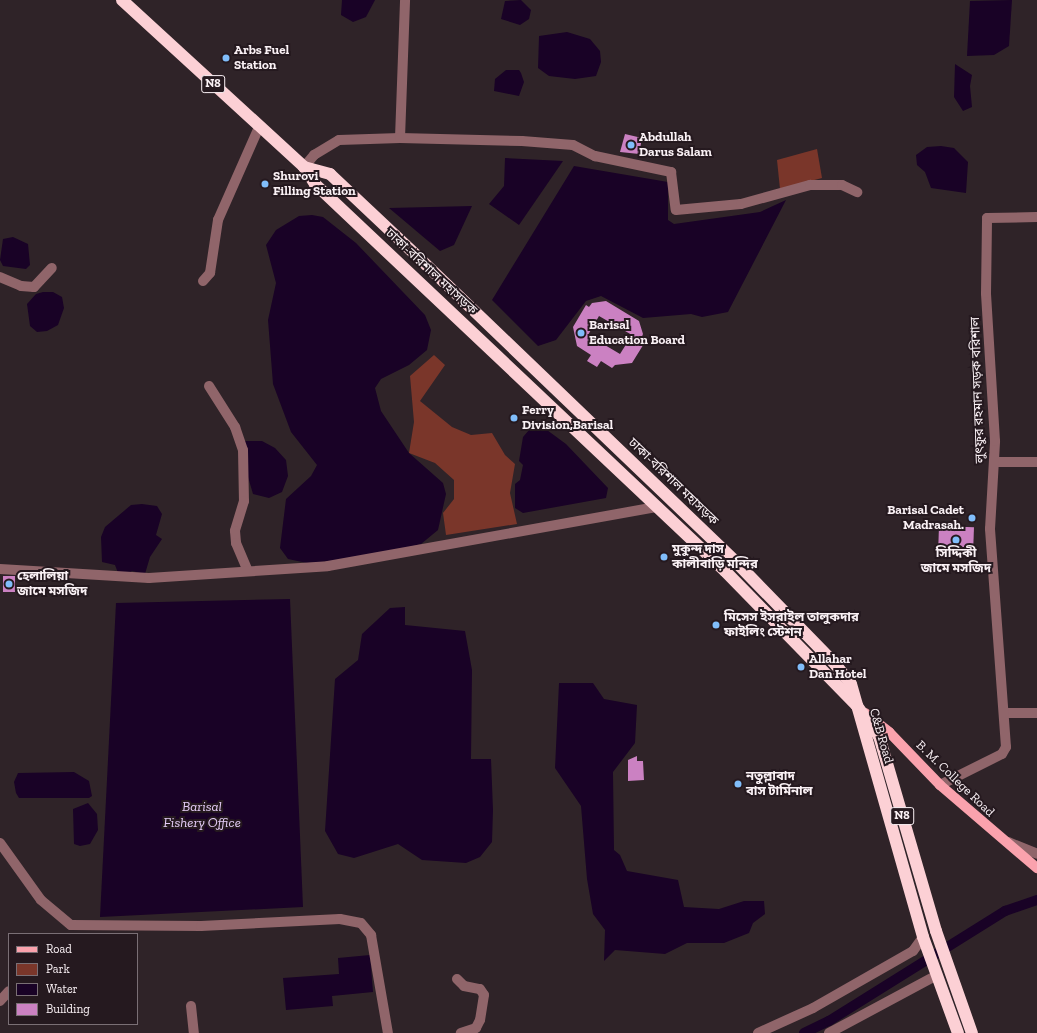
<!DOCTYPE html>
<html>
<head>
<meta charset="utf-8">
<style>
  body { margin:0 }
  #map { position:relative; width:1037px; height:1033px; overflow:hidden; background:#2f2328; font-family:"Zilla Slab","Noto Sans Bengali",serif }
  div>[style] { position:absolute }
  [style*='--x'] { left:calc(var(--x)*1px); top:calc(var(--y)*1px); width:calc(var(--w)*1px); rotate:calc(var(--a)*1deg) }
  .green>* { inset:0; background:#7a362a }
  .water>* { inset:0; background:#190226 }
  .canal>* { height:10px; margin:-5px; padding:0 5px; transform-origin:5px; border-radius:5px; background:#190226 }
  .building>* { inset:0; background:#cb81c2; transform-origin:0 0 }
  .minor>* { height:10px; margin:-5px; padding:0 5px; transform-origin:5px; border-radius:5px; background:#90656a }
  .major>* { height:10px; margin:-5px; padding:0 5px; transform-origin:5px; border-radius:5px; background:#faa2ad }
  .highway>* { height:12px; margin:-6px; padding:0 6px; transform-origin:6px; border-radius:6px; background:#fcd0d5 }
  .dots>* { width:11px; height:11px; translate:-50% -50%; box-sizing:border-box; border:2px solid #25191f; border-radius:50% }
  span { translate:-50% -50%; white-space:nowrap; text-align:center; line-height:1.15; -webkit-text-stroke:4px #25191f; paint-order:stroke }
  .shield-label span { padding:1px 3px; background:#25191f; border:1px solid; border-radius:3px; -webkit-text-stroke-width:0 }
  .shield-label { font-size:12px; color:#faf1f5; font-weight:700 }
  .poi-label { font-size:13px; color:#faf1f5; font-weight:700 }
  .left { translate:0 -50%; text-align:left }
  .right { translate:-100% -50%; text-align:right }
  .street-label { font-size:13px; color:#faf1f5 }
  .water-label { font-size:14px; color:#e4ccf6; font-style:italic }
  .legend { position:absolute; left:8px; top:933px; width:130px; height:92px; box-sizing:border-box; background:#25191f; border:1px solid #7a6f75; margin:0; padding:5px 7px; list-style:none; font-size:12px; color:#faf1f5 }
  .legend li { display:flex; align-items:center; gap:8px; height:20px }
  .legend b { width:20px; border:1px solid #7a6f75 }
</style>
</head>
<body>
<div id="map">
  <div class="green">
    <i style="clip-path:polygon(817px 149px,822px 178px,780px 189px,777px 160px)"></i>
    <i style="clip-path:polygon(434px 355px,445px 365px,420px 401px,452px 427px,471px 435px,492px 433px,505px 455px,515px 464px,510px 493px,517px 524px,446px 535px,443px 513px,454px 499px,454px 480px,435px 463px,409px 453px,414px 422px,410px 376px)"></i>
  </div>
  <div class="water">
    <i style="clip-path:polygon(342px 0,375px 0,366px 17px,353px 22px,341px 15px)"></i>
    <i style="clip-path:polygon(521px 0,531px 10px,529px 19px,520px 25px,501px 19px,505px 1px)"></i>
    <i style="clip-path:polygon(1012px 0,1009px 46px,994px 55px,967px 56px,970px 1px)"></i>
    <i style="clip-path:polygon(567px 32px,590px 39px,600px 51px,601px 62px,596px 76px,575px 79px,549px 76px,538px 68px,539px 36px)"></i>
    <i style="clip-path:polygon(955px 64px,972px 75px,970px 86px,972px 107px,963px 111px,954px 97px)"></i>
    <i style="clip-path:polygon(506px 70px,519px 70px,521px 73px,524px 82px,519px 96px,494px 91px,495px 79px)"></i>
    <i style="clip-path:polygon(941px 146px,954px 148px,968px 162px,966px 193px,931px 188px,925px 172px,917px 165px,916px 155px,927px 147px)"></i>
    <i style="clip-path:polygon(505px 158px,563px 161px,519px 225px,489px 204px,504px 186px)"></i>
    <i style="clip-path:polygon(574px 166px,668px 182px,668px 220px,674px 224px,760px 212px,786px 200px,728px 312px,702px 317px,691px 314px,643px 318px,601px 296px,586px 301px,556px 340px,538px 346px,492px 300px)"></i>
    <i style="clip-path:polygon(472px 206px,454px 245px,440px 251px,389px 208px)"></i>
    <i style="clip-path:polygon(312px 215px,323px 217px,356px 243px,425px 315px,431px 330px,427px 350px,409px 365px,381px 379px,375px 388px,381px 411px,409px 453px,443px 483px,446px 494px,438px 530px,421px 544px,360px 559px,307px 563px,288px 559px,280px 548px,286px 499px,311px 476px,317px 465px,291px 432px,273px 384px,268px 320px,276px 283px,266px 245px,276px 230px,299px 216px)"></i>
    <i style="clip-path:polygon(13px 237px,28px 244px,30px 265px,26px 269px,3px 266px,0 260px,3px 239px)"></i>
    <i style="clip-path:polygon(43px 292px,53px 292px,62px 297px,64px 308px,58px 325px,47px 331px,37px 332px,30px 326px,27px 304px,36px 294px)"></i>
    <i style="clip-path:polygon(536px 422px,566px 444px,608px 488px,606px 498px,523px 513px,515px 508px,515px 484px,520px 480px,523px 465px,519px 461px,523px 437px)"></i>
    <i style="clip-path:polygon(245px 441px,262px 441px,275px 448px,286px 460px,288px 476px,282px 492px,269px 498px,253px 494px,246px 470px)"></i>
    <i style="clip-path:polygon(142px 504px,157px 506px,162px 514px,156px 535px,162px 539px,150px 557px,145px 574px,132px 571px,128px 574px,118px 573px,115px 565px,102px 562px,101px 537px,105px 527px,131px 505px)"></i>
    <i style="clip-path:polygon(290px 599px,303px 907px,100px 917px,116px 603px)"></i>
    <i style="clip-path:polygon(405px 607px,405px 625px,465px 631px,472px 670px,471px 759px,491px 759px,493px 810px,492px 842px,480px 857px,466px 863px,422px 860px,398px 844px,354px 858px,338px 854px,325px 831px,335px 679px,358px 660px,362px 634px,390px 608px)"></i>
    <i style="clip-path:polygon(559px 683px,593px 683px,604px 699px,637px 705px,635px 743px,613px 772px,614px 850px,620px 855px,627px 871px,678px 880px,684px 907px,719px 909px,744px 901px,764px 901px,765px 914px,753px 923px,749px 933px,724px 943px,687px 943px,665px 954px,615px 950px,604px 961px,605px 930px,593px 914px,587px 879px,581px 806px,555px 768px)"></i>
    <i style="clip-path:polygon(74px 772px,89px 781px,92px 796px,89px 798px,19px 798px,16px 793px,14px 782px,18px 773px)"></i>
    <i style="clip-path:polygon(88px 803px,97px 814px,98px 830px,90px 844px,80px 846px,74px 844px,73px 809px)"></i>
    <i style="clip-path:polygon(370px 955px,373px 992px,332px 996px,333px 1006px,286px 1010px,283px 978px,339px 974px,338px 958px)"></i>
  </div>
  <div class="canal">
    <i style="--x:804;--y:1033;--w:28;--a:-26"></i>
    <i style="--x:829;--y:1021;--w:208;--a:-32"></i>
    <i style="--x:1005;--y:911;--w:34;--a:-19"></i>
  </div>
  <div class="building">
    <i style="clip-path:polygon(625px 134px,642px 138px,639px 154px,620px 152px)"></i>
    <i style="clip-path:polygon(evenodd,606px 301px,639px 321px,643px 334px,641px 339px,645px 342px,632px 363px,615px 365px,612px 368px,601px 361px,597px 367px,587px 361px,591px 355px,577px 346px,573px 327px,586px 305px,589px 307px,592px 303px,606px 301px,599px 316px,632px 335px,620px 354px,588px 335px,599px 316px)"></i>
    <i style="left:939px;top:526px;width:35px;height:27px;rotate:2deg"></i>
    <i style="left:3px;top:576px;width:12px;height:16px"></i>
    <i style="clip-path:polygon(637px 756px,637px 761px,643px 761px,644px 780px,628px 781px,628px 760px)"></i>
  </div>
  <div class="minor">
    <i style="--x:400;--y:138;--w:138;--a:-87.9"></i>
    <i style="--x:304;--y:167;--w:16;--a:-50"></i>
    <i style="--x:314;--y:155;--w:29;--a:-31"></i>
    <i style="--x:339;--y:140;--w:61;--a:-1.9"></i>
    <i style="--x:400;--y:138;--w:122;--a:1.4"></i>
    <i style="--x:522;--y:141;--w:51;--a:4.5"></i>
    <i style="--x:573;--y:145;--w:25;--a:27"></i>
    <i style="--x:595;--y:156;--w:78;--a:11.9"></i>
    <i style="--x:671;--y:172;--w:38;--a:83"></i>
    <i style="--x:676;--y:210;--w:65;--a:-5.3"></i>
    <i style="--x:741;--y:204;--w:72;--a:-15.4"></i>
    <i style="--x:810;--y:185;--w:32;--a:0"></i>
    <i style="--x:842;--y:185;--w:17;--a:25"></i>
    <i style="--x:0;--y:277;--w:23;--a:23"></i>
    <i style="--x:21;--y:286;--w:13;--a:4"></i>
    <i style="--x:34;--y:287;--w:26;--a:-47"></i>
    <i style="--x:203;--y:281;--w:11;--a:-49"></i>
    <i style="--x:210;--y:273;--w:54;--a:-81.4"></i>
    <i style="--x:218;--y:220;--w:102;--a:-66.2"></i>
    <i style="--x:209;--y:386;--w:49;--a:57.6"></i>
    <i style="--x:235;--y:427;--w:24;--a:71"></i>
    <i style="--x:243;--y:450;--w:51;--a:88.9"></i>
    <i style="--x:244;--y:501;--w:31;--a:107"></i>
    <i style="--x:235;--y:531;--w:12;--a:85"></i>
    <i style="--x:236;--y:543;--w:30;--a:67"></i>
    <i style="--x:994;--y:462;--w:43;--a:0"></i>
    <i style="--x:0;--y:569;--w:149;--a:3.5"></i>
    <i style="--x:149;--y:578;--w:179;--a:-3.8"></i>
    <i style="--x:328;--y:566;--w:332;--a:-10.2"></i>
    <i style="--x:1006;--y:713;--w:31;--a:0"></i>
    <i style="--x:940;--y:785;--w:69;--a:-26.6"></i>
    <i style="--x:1002;--y:754;--w:8;--a:-60"></i>
    <i style="--x:1006;--y:747;--w:219;--a:-94.2"></i>
    <i style="--x:990;--y:529;--w:88;--a:-86.7"></i>
    <i style="--x:995;--y:441;--w:148;--a:-93.5"></i>
    <i style="--x:986;--y:293;--w:75;--a:-89.2"></i>
    <i style="--x:987;--y:218;--w:50;--a:-1.1"></i>
    <i style="--x:1008;--y:842;--w:31;--a:22"></i>
    <i style="--x:0;--y:843;--w:70;--a:54.3"></i>
    <i style="--x:41;--y:900;--w:39;--a:40"></i>
    <i style="--x:71;--y:925;--w:130;--a:0.4"></i>
    <i style="--x:201;--y:926;--w:139;--a:-2.9"></i>
    <i style="--x:340;--y:919;--w:21;--a:11"></i>
    <i style="--x:361;--y:923;--w:16;--a:50"></i>
    <i style="--x:371;--y:935;--w:99;--a:80.2"></i>
    <i style="--x:457;--y:979;--w:10;--a:45"></i>
    <i style="--x:464;--y:986;--w:16;--a:11"></i>
    <i style="--x:480;--y:989;--w:7;--a:56"></i>
    <i style="--x:484;--y:995;--w:25;--a:99"></i>
    <i style="--x:480;--y:1020;--w:9;--a:117"></i>
    <i style="--x:476;--y:1028;--w:16;--a:162"></i>
    <i style="--x:0;--y:1001;--w:13;--a:-48"></i>
    <i style="--x:191;--y:1006;--w:27;--a:84"></i>
    <i style="--x:758;--y:1033;--w:60;--a:-24.4"></i>
    <i style="--x:813;--y:1008;--w:115;--a:-29.7"></i>
    <i style="--x:913;--y:951;--w:17;--a:-54"></i>
    <i style="--x:829;--y:1033;--w:123;--a:-28.2"></i>
  </div>
  <div class="major">
    <i style="--x:865;--y:713;--w:31;--a:38"></i>
    <i style="--x:889;--y:732;--w:74;--a:46.1"></i>
    <i style="--x:940;--y:785;--w:128;--a:40.6"></i>
  </div>
  <div class="highway">
    <i style="--x:122;--y:0;--w:247;--a:42.5"></i>
    <i style="--x:304;--y:167;--w:20;--a:57"></i>
    <i style="--x:315;--y:184;--w:564;--a:43.35"></i>
    <i style="--x:725;--y:571;--w:189;--a:45.6"></i>
    <i style="--x:857;--y:706;--w:37;--a:54"></i>
    <i style="--x:879;--y:736;--w:203;--a:73.7"></i>
    <i style="--x:936;--y:931;--w:108;--a:70.6"></i>
    <i style="--x:304;--y:167;--w:27;--a:15"></i>
    <i style="--x:330;--y:174;--w:122;--a:43.3"></i>
    <i style="--x:419;--y:258;--w:439;--a:43.8"></i>
    <i style="--x:736;--y:562;--w:144;--a:45.8"></i>
    <i style="--x:836;--y:665;--w:24;--a:52"></i>
    <i style="--x:851;--y:684;--w:263;--a:74.1"></i>
    <i style="--x:923;--y:937;--w:102;--a:70"></i>
  </div>
  <div class="dots">
    <i style="left:226px;top:58px;background:#80bdfa"></i>
    <i style="left:631px;top:145px;background:#80bdfa"></i>
    <i style="left:265px;top:184px;background:#80bdfa"></i>
    <i style="left:581px;top:333px;background:#80bdfa"></i>
    <i style="left:514px;top:418px;background:#80bdfa"></i>
    <i style="left:972px;top:518px;background:#80bdfa"></i>
    <i style="left:956px;top:540px;background:#80bdfa"></i>
    <i style="left:664px;top:557px;background:#80bdfa"></i>
    <i style="left:9px;top:584px;background:#80bdfa"></i>
    <i style="left:716px;top:625px;background:#80bdfa"></i>
    <i style="left:801px;top:667px;background:#80bdfa"></i>
    <i style="left:738px;top:784px;background:#80bdfa"></i>
  </div>
  <div class="shield-label">
    <span style="left:213px;top:84px">N8</span>
    <span style="left:902px;top:816px">N8</span>
  </div>
  <div class="poi-label">
    <span class="left" style="left:234px;top:58px">Arbs Fuel<br>Station</span>
    <span class="left" style="left:639px;top:145px">Abdullah<br>Darus Salam</span>
    <span class="left" style="left:273px;top:184px">Shurovi<br>Filling Station</span>
    <span class="left" style="left:589px;top:333px">Barisal<br>Education Board</span>
    <span class="left" style="left:522px;top:418px">Ferry<br>Division,Barisal</span>
    <span class="right" style="left:964px;top:518px">Barisal Cadet<br>Madrasah.</span>
    <span class="left" style="left:672px;top:557px">মুকুন্দ দাস<br>কালীবাড়ি মন্দির</span>
    <span style="left:956px;top:561px">সিদ্দিকী<br>জামে মসজিদ</span>
    <span class="left" style="left:17px;top:584px">হেলালিয়া<br>জামে মসজিদ</span>
    <span class="left" style="left:724px;top:625px">মিসেস ইসরাইল তালুকদার<br>ফাইলিং স্টেশন</span>
    <span class="left" style="left:809px;top:667px">Allahar<br>Dan Hotel</span>
    <span class="left" style="left:746px;top:784px">নতুল্লাবাদ<br>বাস টার্মিনাল</span>
  </div>
  <div class="street-label">
    <span style="left:431px;top:272px;rotate:43deg">ঢাকা-বরিশাল মহাসড়ক</span>
    <span style="left:978px;top:390px;rotate:-92deg">লুৎফুর রহমান সড়ক বরিশাল</span>
    <span style="left:673px;top:482px;rotate:44deg">ঢাকা-বরিশাল মহাসড়ক</span>
    <span style="left:881px;top:736px;rotate:74deg">C&amp;B Road</span>
    <span style="left:955px;top:779px;rotate:44deg">B. M. College Road</span>
  </div>
  <div class="water-label">
    <span style="left:202px;top:815px">Barisal<br>Fishery Office</span>
  </div>
  <ul class="legend">
  <li><b style="height:5px;background:#faa2ad"></b>Road</li>
  <li><b style="height:11px;background:#7a362a"></b>Park</li>
  <li><b style="height:11px;background:#190226"></b>Water</li>
  <li><b style="height:11px;background:#cb81c2"></b>Building</li>
  </ul>
</div>
</body>
</html>
